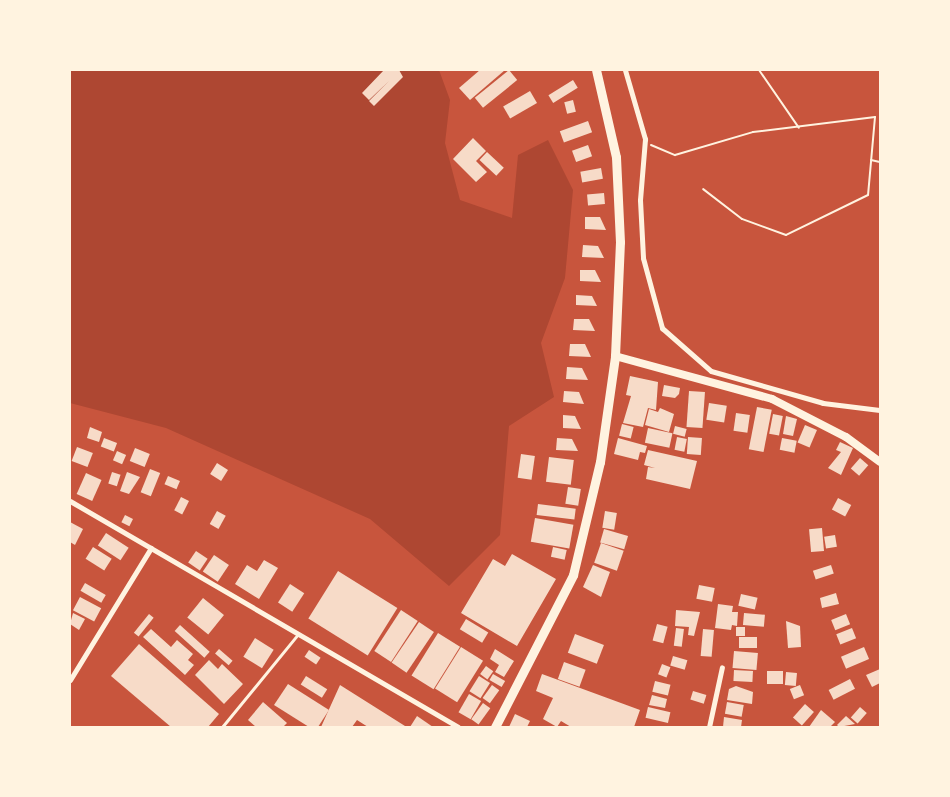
<!DOCTYPE html>
<html>
<head>
<meta charset="utf-8">
<style>
  body { margin:0 }
  #map { position:relative; width:950px; height:797px; overflow:hidden; background:#c8553d; font-family:"PT Sans Narrow",sans-serif }
  div>[style] { position:absolute }
  [style*='--x'] { left:calc(var(--x)*1px); top:calc(var(--y)*1px); width:calc(var(--w)*1px); rotate:calc(var(--a)*1deg) }
  .green>* { inset:0; background:#ae4732 }
  .building>* { inset:0; background:#f7dbc8; transform-origin:0 0 }
  .path>* { height:2px; margin:-1px; padding:0 1px; transform-origin:1px; border-radius:1px; background:#fff3e0 }
  .service>* { height:3px; margin:-1.5px; padding:0 1.5px; transform-origin:1.5px; border-radius:1.5px; background:#fff3e0 }
  .minor>* { height:5px; margin:-2.5px; padding:0 2.5px; transform-origin:2.5px; border-radius:2.5px; background:#fff3e0 }
  .tertiary>* { height:8px; margin:-4px; padding:0 4px; transform-origin:4px; border-radius:4px; background:#fff3e0 }
  .secondary>* { height:9px; margin:-4.5px; padding:0 4.5px; transform-origin:4.5px; border-radius:4.5px; background:#fff3e0 }
  span { translate:-50% -50%; white-space:nowrap; text-align:center; line-height:1.15; -webkit-text-stroke:5px #fff3e0; paint-order:stroke }
  .frame { position:absolute; inset:0; border:71px solid #fff3e0; pointer-events:none }
</style>
</head>
<body>
<div id="map">
  <div class="green">
    <i style="clip-path:polygon(70px 70px,439px 70px,450px 100px,445px 143px,460px 200px,512px 218px,518px 155px,548px 140px,573px 190px,565px 278px,541px 343px,554px 397px,509px 426px,500px 535px,449px 586px,370px 519px,166px 428px,70px 403px)"></i>
  </div>
  <div class="building">
    <i style="clip-path:polygon(384px 70px,399px 70px,403px 77px,374px 106px,369px 101px,389px 81px,369px 100px,362px 93px)"></i>
    <i style="clip-path:polygon(480px 70px,505px 70px,470px 100px,459px 88px)"></i>
    <i style="left:509px;top:70px;width:13px;height:44px;rotate:51deg"></i>
    <i style="left:573px;top:80px;width:9px;height:29px;rotate:58deg"></i>
    <i style="left:530px;top:91px;width:14px;height:31px;rotate:60deg"></i>
    <i style="left:573px;top:100px;width:12px;height:9px;rotate:76deg"></i>
    <i style="left:588px;top:121px;width:12px;height:30px;rotate:70deg"></i>
    <i style="clip-path:polygon(473px 138px,486px 151px,476px 161px,487px 172px,476px 182px,453px 159px)"></i>
    <i style="left:588px;top:145px;width:12px;height:17px;rotate:70deg"></i>
    <i style="left:487px;top:152px;width:23px;height:11px;rotate:43deg"></i>
    <i style="left:601px;top:168px;width:11px;height:21px;rotate:80deg"></i>
    <i style="left:604px;top:193px;width:11px;height:17px;rotate:85deg"></i>
    <i style="clip-path:polygon(585px 217px,600px 217px,606px 230px,585px 229px)"></i>
    <i style="clip-path:polygon(583px 245px,598px 246px,604px 258px,582px 257px)"></i>
    <i style="clip-path:polygon(580px 270px,595px 270px,601px 282px,580px 281px)"></i>
    <i style="clip-path:polygon(576px 295px,592px 296px,597px 306px,576px 305px)"></i>
    <i style="clip-path:polygon(574px 319px,589px 319px,595px 331px,573px 330px)"></i>
    <i style="clip-path:polygon(570px 344px,585px 344px,591px 357px,569px 356px)"></i>
    <i style="clip-path:polygon(567px 367px,582px 368px,588px 380px,566px 379px)"></i>
    <i style="clip-path:polygon(630px 376px,658px 382px,656px 410px,648px 408px,643px 427px,623px 423px,631px 396px,626px 395px)"></i>
    <i style="clip-path:polygon(664px 385px,680px 388px,679px 394px,675px 398px,662px 396px)"></i>
    <i style="clip-path:polygon(564px 391px,579px 392px,584px 404px,563px 402px)"></i>
    <i style="left:689px;top:391px;width:16px;height:36px;rotate:4deg"></i>
    <i style="left:709px;top:403px;width:18px;height:17px;rotate:9deg"></i>
    <i style="left:757px;top:407px;width:15px;height:43px;rotate:11deg"></i>
    <i style="clip-path:polygon(660px 408px,674px 414px,669px 432px,645px 425px,649px 409px,658px 412px)"></i>
    <i style="left:736px;top:413px;width:14px;height:18px;rotate:8deg"></i>
    <i style="left:773px;top:414px;width:10px;height:20px;rotate:11deg"></i>
    <i style="clip-path:polygon(563px 415px,575px 416px,581px 429px,563px 428px)"></i>
    <i style="clip-path:polygon(786px 416px,797px 419px,793px 436px,783px 434px)"></i>
    <i style="left:622px;top:424px;width:12px;height:12px;rotate:14deg"></i>
    <i style="left:805px;top:425px;width:13px;height:19px;rotate:23deg"></i>
    <i style="left:675px;top:426px;width:12px;height:8px;rotate:14deg"></i>
    <i style="clip-path:polygon(90px 427px,102px 432px,99px 442px,87px 438px)"></i>
    <i style="left:648px;top:428px;width:25px;height:15px;rotate:12deg"></i>
    <i style="left:677px;top:437px;width:10px;height:13px;rotate:11deg"></i>
    <i style="left:688px;top:437px;width:14px;height:17px;rotate:4deg"></i>
    <i style="left:104px;top:438px;width:14px;height:9px;rotate:21deg"></i>
    <i style="clip-path:polygon(557px 438px,572px 439px,578px 451px,556px 450px)"></i>
    <i style="clip-path:polygon(618px 438px,647px 446px,645px 453px,640px 452px,638px 460px,614px 454px)"></i>
    <i style="left:782px;top:438px;width:15px;height:12px;rotate:11deg"></i>
    <i style="clip-path:polygon(840px 442px,853px 448px,841px 475px,828px 468px,841px 452px,836px 450px)"></i>
    <i style="left:77px;top:447px;width:17px;height:15px;rotate:21deg"></i>
    <i style="left:135px;top:448px;width:16px;height:14px;rotate:22deg"></i>
    <i style="clip-path:polygon(648px 450px,697px 461px,690px 489px,646px 479px,648px 467px,655px 468px,644px 465px)"></i>
    <i style="left:117px;top:451px;width:10px;height:10px;rotate:24deg"></i>
    <i style="left:521px;top:454px;width:14px;height:24px;rotate:8deg"></i>
    <i style="left:549px;top:457px;width:25px;height:25px;rotate:7deg"></i>
    <i style="left:860px;top:458px;width:11px;height:14px;rotate:41deg"></i>
    <i style="left:217px;top:463px;width:13px;height:13px;rotate:32deg"></i>
    <i style="left:150px;top:469px;width:11px;height:25px;rotate:22deg"></i>
    <i style="left:112px;top:472px;width:9px;height:12px;rotate:18deg"></i>
    <i style="clip-path:polygon(127px 472px,140px 477px,129px 494px,120px 491px)"></i>
    <i style="left:86px;top:473px;width:17px;height:23px;rotate:24deg"></i>
    <i style="left:168px;top:476px;width:13px;height:9px;rotate:23deg"></i>
    <i style="left:568px;top:487px;width:13px;height:17px;rotate:9deg"></i>
    <i style="left:181px;top:497px;width:9px;height:15px;rotate:27deg"></i>
    <i style="left:838px;top:498px;width:15px;height:13px;rotate:28deg"></i>
    <i style="left:538px;top:504px;width:38px;height:11px;rotate:7deg"></i>
    <i style="left:217px;top:511px;width:10px;height:15px;rotate:29deg"></i>
    <i style="left:605px;top:511px;width:12px;height:17px;rotate:9deg"></i>
    <i style="left:125px;top:515px;width:9px;height:8px;rotate:27deg"></i>
    <i style="left:535px;top:518px;width:39px;height:24px;rotate:10deg"></i>
    <i style="clip-path:polygon(70px 522px,83px 529px,75px 545px,70px 542px)"></i>
    <i style="left:822px;top:528px;width:23px;height:13px;rotate:85deg"></i>
    <i style="left:604px;top:529px;width:25px;height:14px;rotate:16deg"></i>
    <i style="left:106px;top:533px;width:27px;height:15px;rotate:33deg"></i>
    <i style="left:835px;top:535px;width:12px;height:11px;rotate:81deg"></i>
    <i style="left:601px;top:543px;width:24px;height:21px;rotate:19deg"></i>
    <i style="left:93px;top:547px;width:22px;height:14px;rotate:32deg"></i>
    <i style="left:553px;top:547px;width:14px;height:10px;rotate:12deg"></i>
    <i style="left:196px;top:551px;width:14px;height:14px;rotate:34deg"></i>
    <i style="clip-path:polygon(512px 554px,556px 579px,517px 646px,461px 613px,493px 559px,505px 566px)"></i>
    <i style="left:214px;top:555px;width:18px;height:20px;rotate:34deg"></i>
    <i style="clip-path:polygon(264px 560px,278px 568px,259px 599px,235px 584px,247px 565px,257px 571px)"></i>
    <i style="clip-path:polygon(593px 565px,610px 572px,601px 597px,583px 587px)"></i>
    <i style="left:831px;top:565px;width:9px;height:19px;rotate:72deg"></i>
    <i style="left:338px;top:571px;width:70px;height:56px;rotate:32deg"></i>
    <i style="left:85px;top:583px;width:24px;height:9px;rotate:30deg"></i>
    <i style="left:290px;top:584px;width:17px;height:22px;rotate:33deg"></i>
    <i style="left:699px;top:585px;width:16px;height:14px;rotate:11deg"></i>
    <i style="clip-path:polygon(836px 593px,839px 604px,822px 608px,820px 598px)"></i>
    <i style="left:741px;top:594px;width:17px;height:12px;rotate:13deg"></i>
    <i style="left:80px;top:597px;width:24px;height:15px;rotate:28deg"></i>
    <i style="left:203px;top:598px;width:27px;height:25px;rotate:39deg"></i>
    <i style="clip-path:polygon(718px 604px,733px 606px,732px 612px,738px 612px,737px 626px,732px 625px,731px 630px,715px 628px)"></i>
    <i style="left:401px;top:610px;width:20px;height:49px;rotate:33deg"></i>
    <i style="clip-path:polygon(676px 610px,700px 612px,694px 636px,688px 635px,689px 627px,675px 626px)"></i>
    <i style="clip-path:polygon(73px 613px,85px 619px,79px 630px,70px 624px)"></i>
    <i style="left:744px;top:613px;width:21px;height:12px;rotate:5deg"></i>
    <i style="left:149px;top:614px;width:6px;height:24px;rotate:39deg"></i>
    <i style="left:846px;top:614px;width:11px;height:16px;rotate:68deg"></i>
    <i style="left:466px;top:619px;width:26px;height:12px;rotate:31deg"></i>
    <i style="clip-path:polygon(786px 621px,800px 626px,801px 647px,788px 648px)"></i>
    <i style="left:419px;top:622px;width:18px;height:49px;rotate:34deg"></i>
    <i style="left:657px;top:624px;width:11px;height:17px;rotate:15deg"></i>
    <i style="left:180px;top:625px;width:40px;height:8px;rotate:42deg"></i>
    <i style="left:736px;top:627px;width:9px;height:9px"></i>
    <i style="left:676px;top:628px;width:8px;height:18px;rotate:7deg"></i>
    <i style="left:852px;top:628px;width:11px;height:17px;rotate:68deg"></i>
    <i style="clip-path:polygon(151px 629px,171px 647px,177px 640px,193px 654px,188px 660px,194px 665px,185px 675px,143px 637px)"></i>
    <i style="left:703px;top:629px;width:11px;height:27px;rotate:5deg"></i>
    <i style="left:438px;top:633px;width:26px;height:50px;rotate:32deg"></i>
    <i style="left:575px;top:634px;width:31px;height:20px;rotate:21deg"></i>
    <i style="left:739px;top:637px;width:18px;height:11px"></i>
    <i style="left:255px;top:638px;width:22px;height:22px;rotate:32deg"></i>
    <i style="clip-path:polygon(139px 644px,219px 714px,208px 727px,171px 727px,111px 676px)"></i>
    <i style="left:461px;top:647px;width:26px;height:49px;rotate:32deg"></i>
    <i style="left:864px;top:647px;width:13px;height:25px;rotate:67deg"></i>
    <i style="left:219px;top:649px;width:18px;height:6px;rotate:41deg"></i>
    <i style="clip-path:polygon(495px 649px,514px 661px,504px 677px,495px 672px,499px 665px,490px 659px)"></i>
    <i style="left:309px;top:650px;width:14px;height:8px;rotate:34deg"></i>
    <i style="left:734px;top:651px;width:24px;height:17px;rotate:5deg"></i>
    <i style="left:673px;top:656px;width:15px;height:10px;rotate:16deg"></i>
    <i style="clip-path:polygon(209px 660px,218px 669px,222px 664px,243px 684px,224px 704px,195px 675px)"></i>
    <i style="left:564px;top:662px;width:23px;height:18px;rotate:20deg"></i>
    <i style="left:662px;top:664px;width:9px;height:11px;rotate:21deg"></i>
    <i style="left:486px;top:666px;width:9px;height:10px;rotate:36deg"></i>
    <i style="clip-path:polygon(880px 669px,880px 683px,872px 687px,866px 675px)"></i>
    <i style="left:734px;top:670px;width:19px;height:11px;rotate:3deg"></i>
    <i style="left:767px;top:671px;width:16px;height:13px"></i>
    <i style="left:786px;top:672px;width:11px;height:13px;rotate:5deg"></i>
    <i style="left:493px;top:674px;width:14px;height:7px;rotate:30deg"></i>
    <i style="clip-path:polygon(542px 674px,640px 710px,634px 727px,571px 727px,561px 721px,557px 727px,543px 719px,553px 698px,536px 691px)"></i>
    <i style="left:306px;top:676px;width:25px;height:10px;rotate:32deg"></i>
    <i style="left:479px;top:676px;width:13px;height:18px;rotate:32deg"></i>
    <i style="left:850px;top:679px;width:11px;height:24px;rotate:63deg"></i>
    <i style="left:655px;top:681px;width:16px;height:11px;rotate:14deg"></i>
    <i style="clip-path:polygon(288px 684px,329px 710px,318px 727px,309px 727px,274px 705px)"></i>
    <i style="clip-path:polygon(340px 685px,405px 726px,404px 727px,368px 727px,357px 720px,352px 727px,321px 727px)"></i>
    <i style="left:492px;top:685px;width:9px;height:16px;rotate:36deg"></i>
    <i style="left:800px;top:685px;width:11px;height:11px;rotate:68deg"></i>
    <i style="clip-path:polygon(736px 686px,753px 692px,752px 704px,727px 700px,729px 689px)"></i>
    <i style="left:693px;top:691px;width:14px;height:9px;rotate:17deg"></i>
    <i style="left:469px;top:694px;width:14px;height:21px;rotate:30deg"></i>
    <i style="clip-path:polygon(652px 695px,667px 699px,665px 708px,649px 705px)"></i>
    <i style="clip-path:polygon(263px 702px,287px 723px,283px 727px,256px 727px,248px 720px)"></i>
    <i style="left:727px;top:702px;width:17px;height:12px;rotate:10deg"></i>
    <i style="left:483px;top:703px;width:9px;height:20px;rotate:36deg"></i>
    <i style="left:805px;top:704px;width:12px;height:18px;rotate:42deg"></i>
    <i style="left:648px;top:707px;width:23px;height:11px;rotate:13deg"></i>
    <i style="left:860px;top:707px;width:9px;height:14px;rotate:41deg"></i>
    <i style="clip-path:polygon(821px 710px,835px 722px,830px 727px,809px 727px)"></i>
    <i style="clip-path:polygon(515px 714px,530px 721px,527px 727px,509px 727px)"></i>
    <i style="clip-path:polygon(417px 716px,433px 727px,410px 727px)"></i>
    <i style="clip-path:polygon(846px 716px,855px 724px,839px 727px,837px 725px)"></i>
    <i style="clip-path:polygon(724px 717px,742px 720px,741px 727px,723px 727px)"></i>
  </div>
  <div class="path">
    <i style="--x:759;--y:70;--w:70;--a:55.4"></i>
    <i style="--x:651;--y:145;--w:26;--a:23"></i>
    <i style="--x:675;--y:155;--w:81;--a:-16.4"></i>
    <i style="--x:753;--y:132;--w:123;--a:-7"></i>
    <i style="--x:875;--y:117;--w:78;--a:95.1"></i>
    <i style="--x:868;--y:195;--w:91;--a:154"></i>
    <i style="--x:786;--y:235;--w:47;--a:-160"></i>
    <i style="--x:742;--y:219;--w:49;--a:-142.4"></i>
    <i style="--x:871;--y:160;--w:9;--a:13"></i>
  </div>
  <div class="service">
    <i style="--x:222;--y:727;--w:120;--a:-50.7"></i>
  </div>
  <div class="minor">
    <i style="--x:625;--y:70;--w:72;--a:73.8"></i>
    <i style="--x:645;--y:139;--w:61;--a:94.7"></i>
    <i style="--x:640;--y:200;--w:58;--a:87"></i>
    <i style="--x:643;--y:258;--w:73;--a:74.8"></i>
    <i style="--x:662;--y:328;--w:65;--a:41.3"></i>
    <i style="--x:711;--y:371;--w:116;--a:15.9"></i>
    <i style="--x:823;--y:403;--w:57;--a:7"></i>
    <i style="--x:70;--y:501;--w:449;--a:30.2"></i>
    <i style="--x:70;--y:680;--w:155;--a:-58.5"></i>
    <i style="--x:709;--y:727;--w:61;--a:-77.8"></i>
  </div>
  <div class="tertiary">
    <i style="--x:615;--y:356;--w:163;--a:15.3"></i>
    <i style="--x:772;--y:399;--w:83;--a:27.2"></i>
    <i style="--x:846;--y:437;--w:42;--a:36.3"></i>
  </div>
  <div class="secondary">
    <i style="--x:495;--y:727;--w:171;--a:-62.8"></i>
    <i style="--x:573;--y:575;--w:116;--a:-76.6"></i>
    <i style="--x:600;--y:462;--w:107;--a:-81.9"></i>
    <i style="--x:615;--y:356;--w:114;--a:-87.5"></i>
    <i style="--x:620;--y:242;--w:85;--a:-92.7"></i>
    <i style="--x:616;--y:157;--w:89;--a:-102.9"></i>
  </div>
  <div class="frame"></div>
</div>
</body>
</html>
